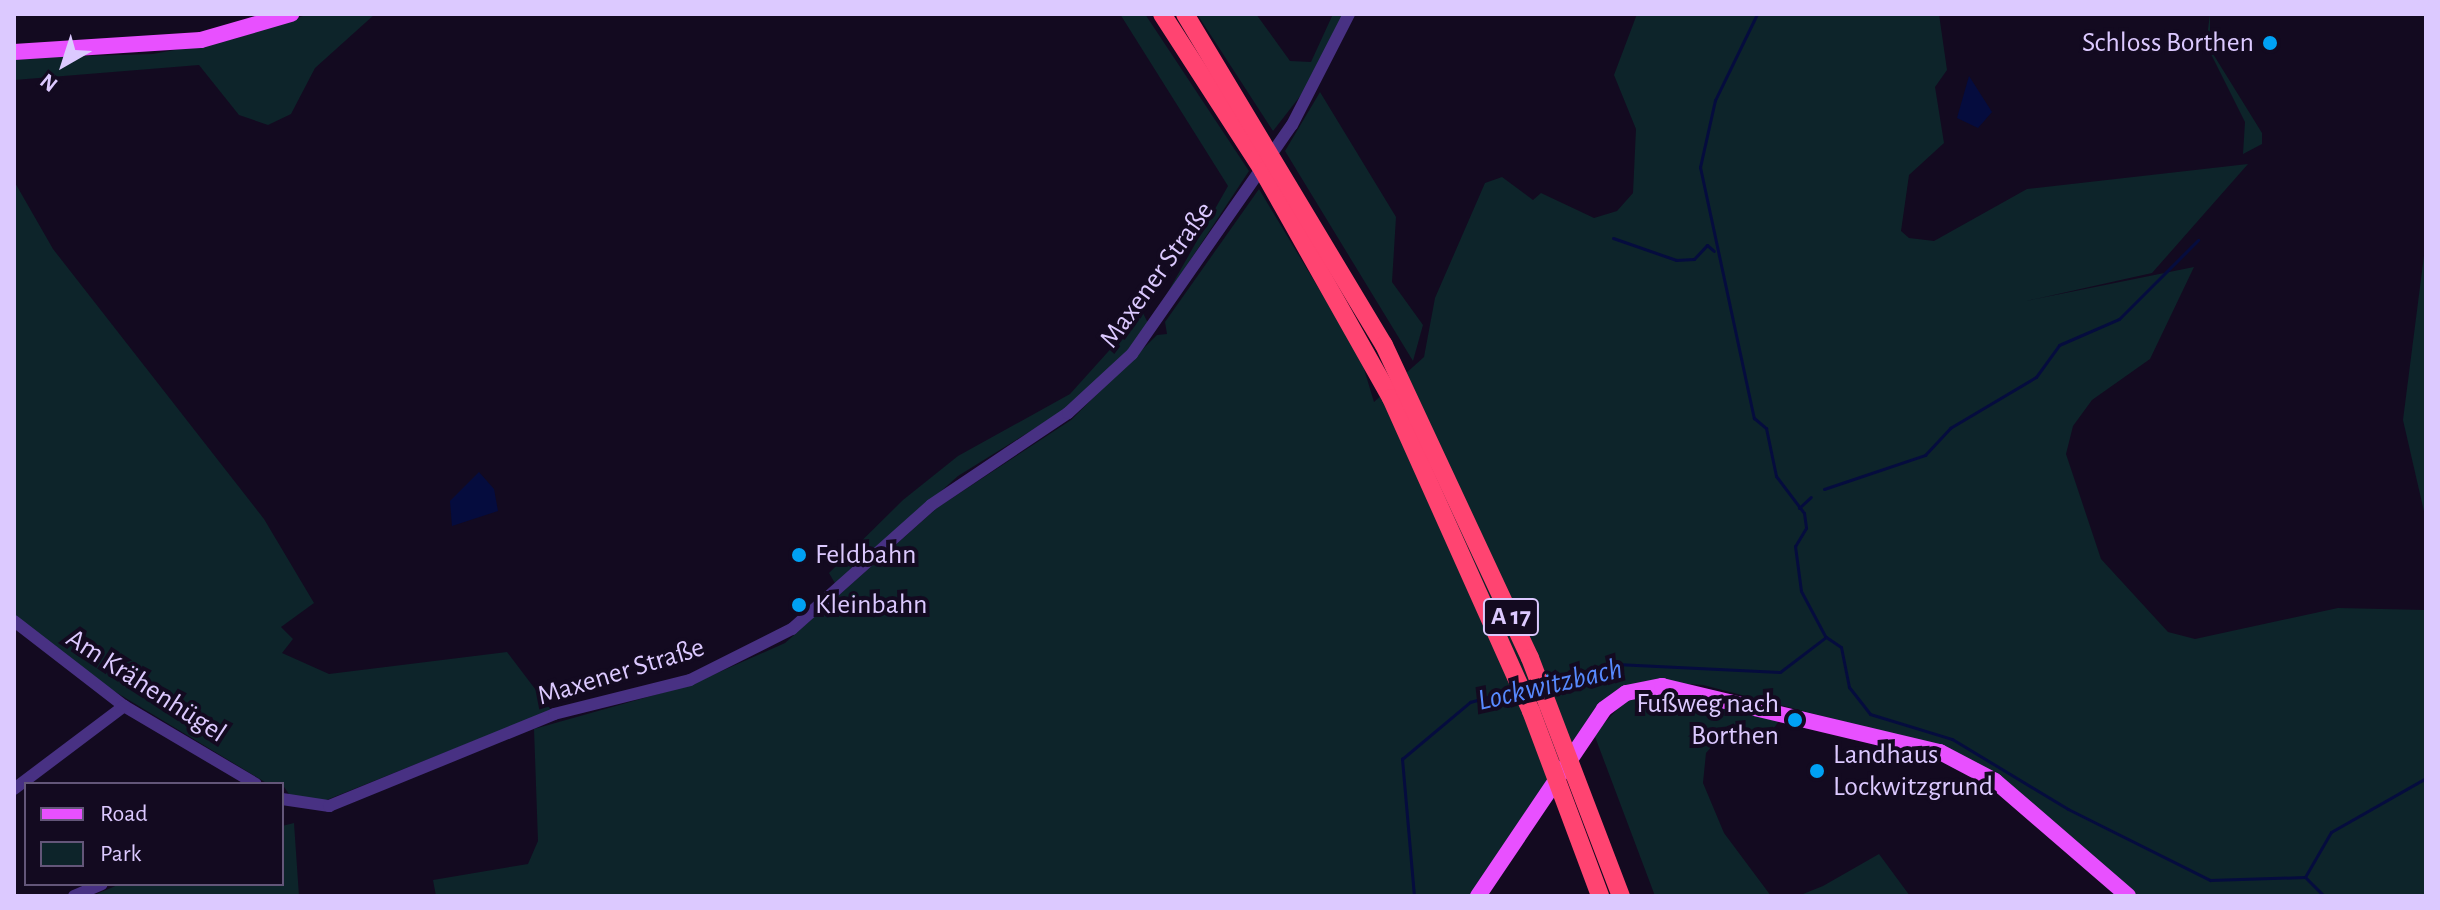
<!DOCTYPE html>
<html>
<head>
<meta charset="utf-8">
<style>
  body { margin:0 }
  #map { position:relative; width:2440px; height:910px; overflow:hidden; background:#130a20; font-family:"Alegreya Sans",sans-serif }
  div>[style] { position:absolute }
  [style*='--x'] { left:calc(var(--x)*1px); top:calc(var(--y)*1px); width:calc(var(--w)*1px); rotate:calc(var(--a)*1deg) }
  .green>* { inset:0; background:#0d242a }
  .water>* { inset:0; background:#050c3e }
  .stream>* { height:3px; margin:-1.5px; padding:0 1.5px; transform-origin:1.5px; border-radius:1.5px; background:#050c3e }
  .minor>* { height:12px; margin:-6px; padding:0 6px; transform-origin:6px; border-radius:6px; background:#483183 }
  .major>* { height:16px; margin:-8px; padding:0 8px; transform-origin:8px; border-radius:8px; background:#e850ff }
  .highway>* { height:18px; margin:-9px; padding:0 9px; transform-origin:9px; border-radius:9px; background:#ff4471 }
  .dots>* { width:22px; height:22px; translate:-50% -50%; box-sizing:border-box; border:4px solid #130a20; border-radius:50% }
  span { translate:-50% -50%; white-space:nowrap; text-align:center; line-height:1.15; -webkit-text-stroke:8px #130a20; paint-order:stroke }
  .shield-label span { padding:2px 6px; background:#130a20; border:2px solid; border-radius:6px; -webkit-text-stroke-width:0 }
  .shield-label { font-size:26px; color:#dcc9ff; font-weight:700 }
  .poi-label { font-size:28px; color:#dcc9ff }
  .right { translate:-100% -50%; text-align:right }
  .left { translate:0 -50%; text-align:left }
  .street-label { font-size:28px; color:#dcc9ff }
  .water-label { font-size:30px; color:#5789ff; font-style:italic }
  .frame { position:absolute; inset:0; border:16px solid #dcc9ff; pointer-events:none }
  .legend { position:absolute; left:24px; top:782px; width:260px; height:104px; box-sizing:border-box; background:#130a20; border:2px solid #635679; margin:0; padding:10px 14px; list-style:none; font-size:24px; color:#dcc9ff }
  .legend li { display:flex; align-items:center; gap:16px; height:40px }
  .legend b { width:40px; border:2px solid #635679 }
  .north { position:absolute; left:24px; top:24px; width:80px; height:80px; -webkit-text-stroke:6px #130a20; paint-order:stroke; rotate:219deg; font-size:22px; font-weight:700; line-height:32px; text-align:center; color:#dcc9ff }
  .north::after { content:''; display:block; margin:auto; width:28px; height:36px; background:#dcc9ff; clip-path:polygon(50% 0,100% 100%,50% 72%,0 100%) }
</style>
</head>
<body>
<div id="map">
  <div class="green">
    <i style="clip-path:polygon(309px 14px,375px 14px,315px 68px,291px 114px,268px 125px,239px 115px,199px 65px,14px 80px,14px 58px,153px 54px,234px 39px)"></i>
    <i style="clip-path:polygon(1120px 14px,1145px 14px,1249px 171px,1160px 306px,1228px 186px)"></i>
    <i style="clip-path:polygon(1197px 14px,1256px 14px,1290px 61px,1311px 62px,1333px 14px,1343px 14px,1315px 77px,1273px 131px)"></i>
    <i style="clip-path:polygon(1637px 14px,1939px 14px,1947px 70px,1935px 87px,1944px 143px,1909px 175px,1901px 231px,1909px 238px,1934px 241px,2027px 189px,2248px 164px,2152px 273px,2026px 301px,2194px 267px,2150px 359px,2092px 400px,2073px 426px,2066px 454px,2101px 559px,2168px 632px,2195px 639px,2338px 608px,2426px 610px,2426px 896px,2135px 896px,1942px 747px,1703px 685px,1645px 681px,1625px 688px,1570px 745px,1471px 896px,436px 896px,433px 880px,528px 864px,538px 841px,534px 729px,690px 685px,785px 643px,937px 508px,1071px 420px,1157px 335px,1167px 334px,1165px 322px,1259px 189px,1361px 359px,1374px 402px,1424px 357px,1435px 298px,1485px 183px,1502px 177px,1533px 200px,1541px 193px,1594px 218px,1617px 211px,1633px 193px,1636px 129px,1614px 75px)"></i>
    <i style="clip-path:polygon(2210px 14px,2210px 49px,2262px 133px,2262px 144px,2243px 154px,2245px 122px,2206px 44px)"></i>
    <i style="clip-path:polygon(1320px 92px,1396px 217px,1392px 282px,1423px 325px,1413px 361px,1285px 151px)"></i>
    <i style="clip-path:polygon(14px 181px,53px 249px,264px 519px,314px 603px,281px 627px,293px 639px,282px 653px,329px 674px,507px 652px,551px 710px,324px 801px,291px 797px,282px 784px,268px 784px,84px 673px,14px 615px)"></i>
    <i style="clip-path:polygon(2426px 240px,2426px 520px,2403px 420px)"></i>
    <i style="clip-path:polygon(1143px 313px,1149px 325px,1131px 350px,1069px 407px,958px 476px,836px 585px,829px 573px,903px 500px,958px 456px,1070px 394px)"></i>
    <i style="clip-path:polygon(1659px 692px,1783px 715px,1774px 728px,1728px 734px,1713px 745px,1706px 753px,1703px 783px,1724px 833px,1771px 896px,1655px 896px,1594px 734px,1626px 700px)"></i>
    <i style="clip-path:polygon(294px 823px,299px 896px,92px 896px,120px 884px,282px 884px,282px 826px)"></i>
    <i style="clip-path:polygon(1879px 854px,1910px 896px,1798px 896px,1823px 886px)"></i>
  </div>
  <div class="water">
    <i style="clip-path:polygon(1969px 76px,1992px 112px,1978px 128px,1957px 118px)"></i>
    <i style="clip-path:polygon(479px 472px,494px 489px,498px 511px,452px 526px,450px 501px)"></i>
  </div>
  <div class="stream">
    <i style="--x:1757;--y:14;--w:96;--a:116"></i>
    <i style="--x:1715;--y:100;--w:69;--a:102.6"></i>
    <i style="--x:1700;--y:167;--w:257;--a:77.9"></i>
    <i style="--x:1754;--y:418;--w:16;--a:40"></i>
    <i style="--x:1766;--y:428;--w:49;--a:78.2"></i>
    <i style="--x:1776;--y:476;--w:46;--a:52.9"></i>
    <i style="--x:1804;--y:513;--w:15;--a:82"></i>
    <i style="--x:1806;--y:528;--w:21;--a:121"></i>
    <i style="--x:1795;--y:546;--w:45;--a:82.4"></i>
    <i style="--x:1801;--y:591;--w:51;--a:61.9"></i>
    <i style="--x:1613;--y:238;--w:67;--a:19.2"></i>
    <i style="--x:1676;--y:260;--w:18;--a:-3"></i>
    <i style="--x:1694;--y:259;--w:19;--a:-47"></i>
    <i style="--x:1707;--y:245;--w:9;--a:41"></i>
    <i style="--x:1824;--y:489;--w:107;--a:-18.6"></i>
    <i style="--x:1925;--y:455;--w:37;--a:-47"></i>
    <i style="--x:1950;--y:428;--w:100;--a:-30.7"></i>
    <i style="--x:2036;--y:377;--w:39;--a:-54"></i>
    <i style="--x:2059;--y:345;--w:65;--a:-23.4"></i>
    <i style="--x:2119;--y:319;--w:112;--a:-45"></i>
    <i style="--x:1799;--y:508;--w:16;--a:-43"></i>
    <i style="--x:1546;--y:680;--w:72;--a:-12.9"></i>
    <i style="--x:1616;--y:664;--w:164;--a:2.8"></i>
    <i style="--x:1780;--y:672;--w:58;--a:-37.3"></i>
    <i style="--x:1826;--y:637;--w:18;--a:34"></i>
    <i style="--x:1841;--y:647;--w:41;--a:78.7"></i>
    <i style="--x:1849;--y:687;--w:34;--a:52"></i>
    <i style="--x:1870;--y:714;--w:86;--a:17"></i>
    <i style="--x:1952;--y:739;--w:135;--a:31.1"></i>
    <i style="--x:2068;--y:809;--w:159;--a:26.6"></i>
    <i style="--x:2210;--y:880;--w:95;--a:-1.8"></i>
    <i style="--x:2305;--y:877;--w:27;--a:45"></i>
    <i style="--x:2305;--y:877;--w:52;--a:-60"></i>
    <i style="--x:2331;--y:832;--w:109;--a:-29.6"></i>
    <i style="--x:1414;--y:896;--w:138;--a:-95"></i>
    <i style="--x:1402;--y:759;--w:89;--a:-40"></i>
    <i style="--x:1470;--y:702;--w:48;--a:-15.8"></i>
  </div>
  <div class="minor">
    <i style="--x:14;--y:621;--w:139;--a:37.7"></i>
    <i style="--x:124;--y:706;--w:153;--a:30.6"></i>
    <i style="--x:14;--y:789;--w:138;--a:-37"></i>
    <i style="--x:282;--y:799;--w:48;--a:8.5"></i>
    <i style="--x:329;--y:806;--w:243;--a:-22.2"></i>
    <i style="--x:554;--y:714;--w:140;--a:-14"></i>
    <i style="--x:690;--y:680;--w:114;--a:-26.6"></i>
    <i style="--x:792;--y:629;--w:186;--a:-41.7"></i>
    <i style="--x:931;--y:505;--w:165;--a:-33.9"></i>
    <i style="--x:1068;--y:413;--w:87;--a:-42.7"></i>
    <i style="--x:1132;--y:354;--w:279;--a:-55.1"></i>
    <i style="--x:1292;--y:125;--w:125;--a:-62.8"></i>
    <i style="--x:74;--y:896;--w:30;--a:-23"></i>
  </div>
  <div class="major">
    <i style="--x:14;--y:52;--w:187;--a:-3.7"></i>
    <i style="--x:201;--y:40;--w:94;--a:-16.1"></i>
    <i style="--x:1478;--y:896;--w:225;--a:-56"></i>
    <i style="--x:1604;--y:709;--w:27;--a:-36"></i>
    <i style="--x:1626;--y:693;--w:37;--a:-11"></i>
    <i style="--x:1662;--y:686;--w:286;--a:13.4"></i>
    <i style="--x:1940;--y:752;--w:62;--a:27.8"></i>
    <i style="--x:1995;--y:781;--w:176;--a:40.8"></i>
  </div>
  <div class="highway">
    <i style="--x:1162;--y:14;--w:187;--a:57.2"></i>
    <i style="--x:1263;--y:171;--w:261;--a:60.6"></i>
    <i style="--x:1391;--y:398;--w:343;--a:65.9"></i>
    <i style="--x:1531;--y:711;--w:197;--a:69.5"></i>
    <i style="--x:1185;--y:14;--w:386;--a:59"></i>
    <i style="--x:1384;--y:345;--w:345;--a:65"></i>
    <i style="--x:1530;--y:658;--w:255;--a:69.1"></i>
  </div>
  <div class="dots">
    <i style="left:2270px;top:43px;background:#00a1f4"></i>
    <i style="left:799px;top:555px;background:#00a1f4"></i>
    <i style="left:799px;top:605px;background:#00a1f4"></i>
    <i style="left:1795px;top:720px;background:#00a1f4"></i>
    <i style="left:1817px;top:771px;background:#00a1f4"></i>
  </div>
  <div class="shield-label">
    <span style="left:1511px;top:617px">A 17</span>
  </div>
  <div class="poi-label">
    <span class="right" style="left:2254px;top:43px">Schloss Borthen</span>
    <span class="left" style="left:815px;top:555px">Feldbahn</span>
    <span class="left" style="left:815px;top:605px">Kleinbahn</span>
    <span class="right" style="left:1779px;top:720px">Fußweg nach<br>Borthen</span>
    <span class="left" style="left:1833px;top:771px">Landhaus<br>Lockwitzgrund</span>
  </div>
  <div class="street-label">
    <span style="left:1157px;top:275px;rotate:-54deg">Maxener Straße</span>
    <span style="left:621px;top:672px;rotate:-17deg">Maxener Straße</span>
    <span style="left:146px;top:686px;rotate:33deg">Am Krähenhügel</span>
  </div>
  <div class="water-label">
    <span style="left:1550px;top:685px;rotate:-13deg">Lockwitzbach</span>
  </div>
  <div class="frame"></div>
  <ul class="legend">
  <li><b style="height:10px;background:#e850ff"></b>Road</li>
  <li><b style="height:22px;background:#0d242a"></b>Park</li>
  </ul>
  <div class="north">N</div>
</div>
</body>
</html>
